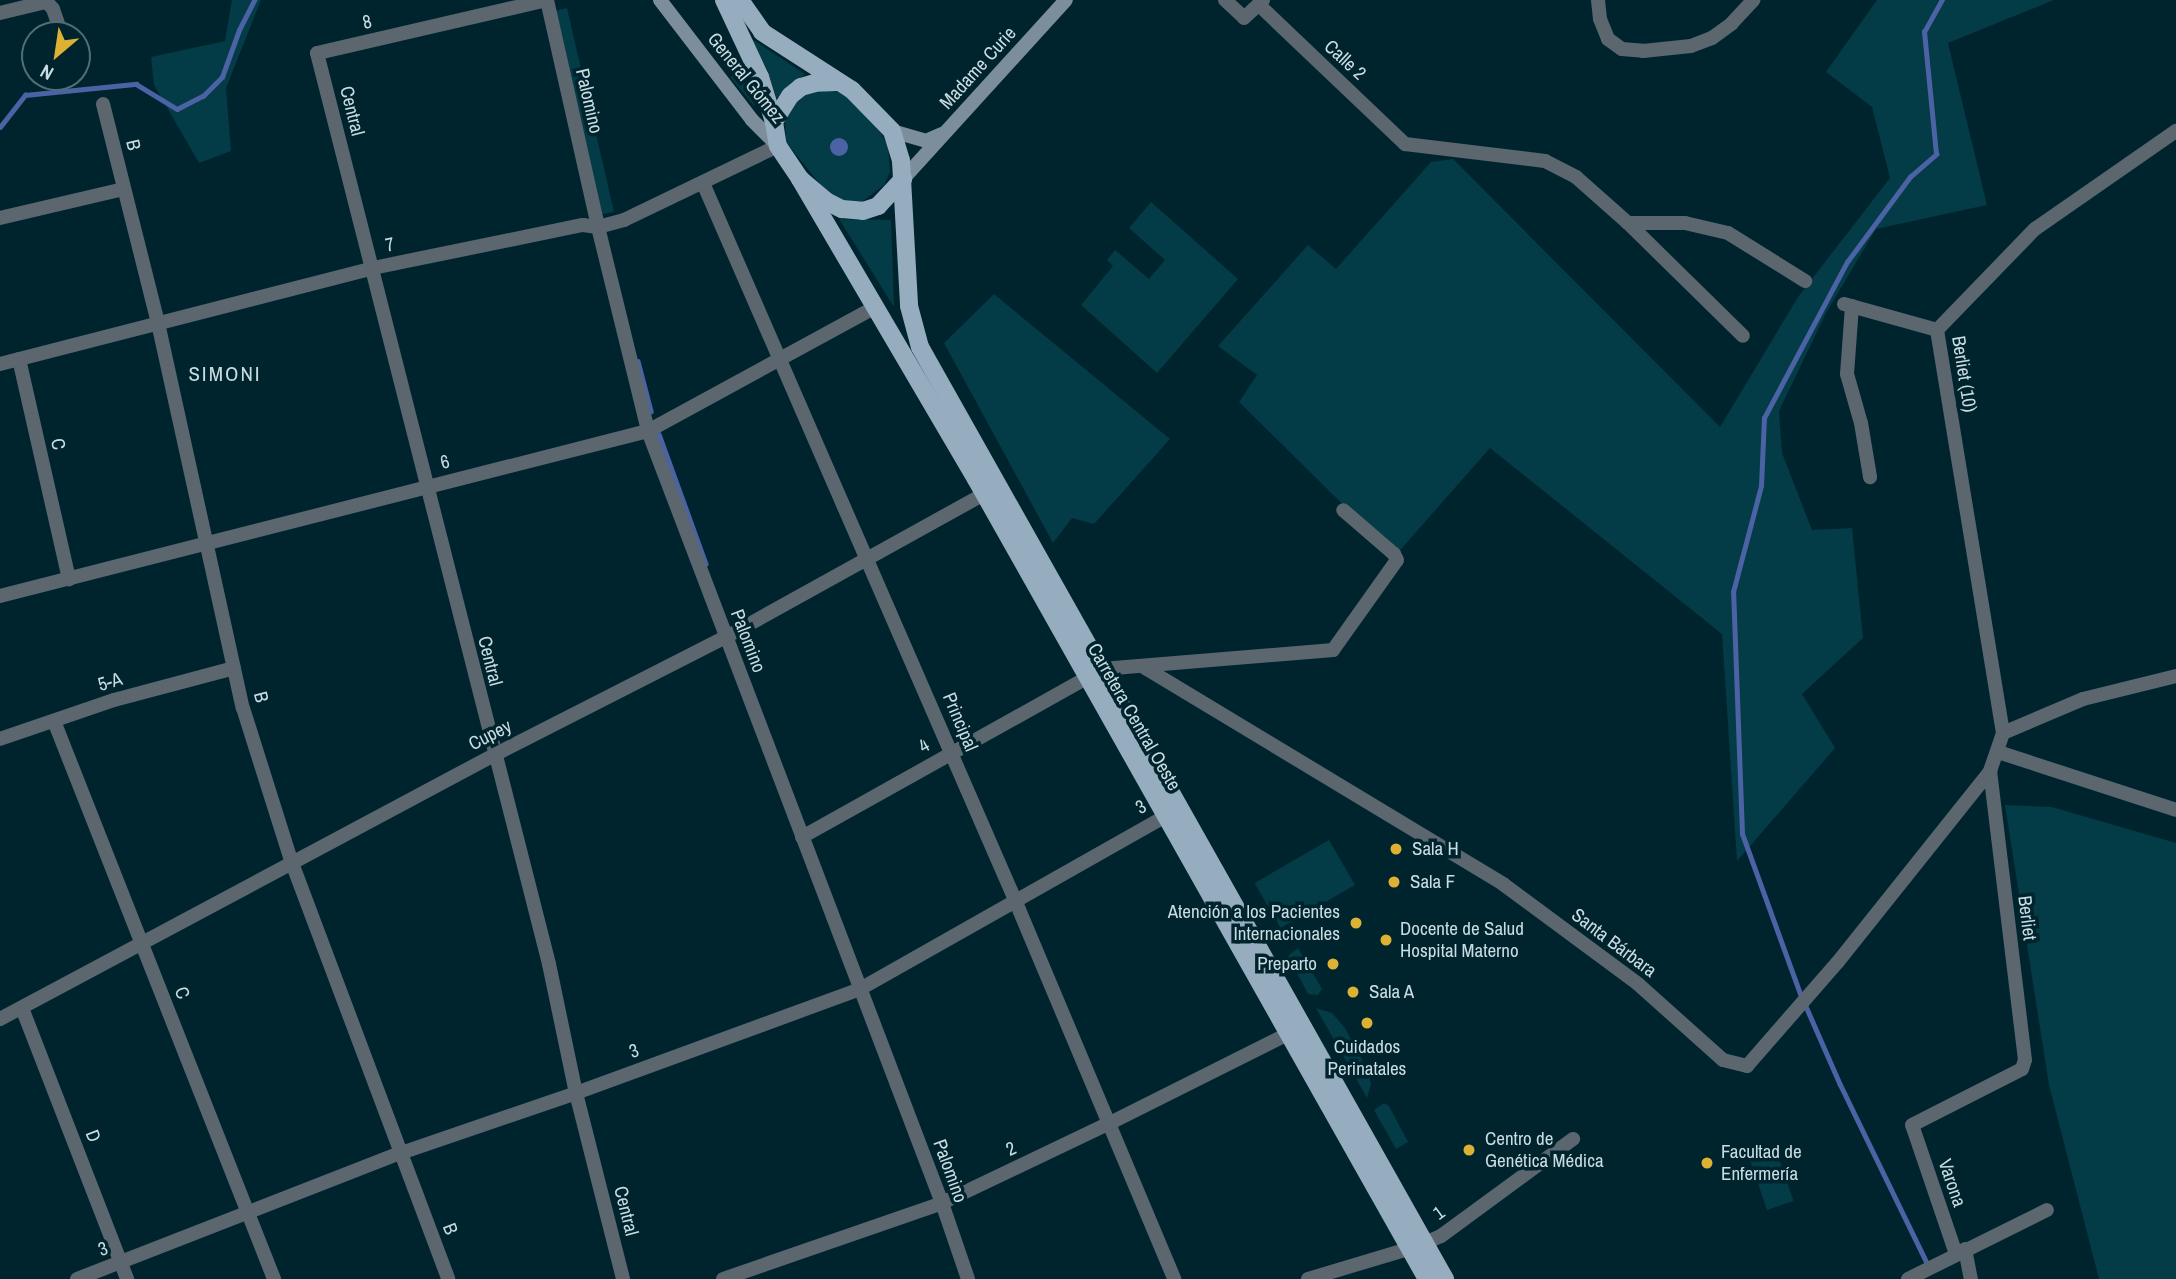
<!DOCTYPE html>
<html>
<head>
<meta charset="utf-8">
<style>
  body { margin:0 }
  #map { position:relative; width:2176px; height:1279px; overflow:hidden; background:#00242d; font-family:"Archivo Narrow",sans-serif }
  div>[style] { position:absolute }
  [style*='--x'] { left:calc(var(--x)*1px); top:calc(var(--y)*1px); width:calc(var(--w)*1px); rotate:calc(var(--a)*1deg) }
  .green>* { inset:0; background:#033b46; transform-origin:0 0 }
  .water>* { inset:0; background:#4b63a5 }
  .round { border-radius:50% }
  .stream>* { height:4.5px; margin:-2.25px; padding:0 2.25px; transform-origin:2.25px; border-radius:2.25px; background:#4b63a5 }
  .minor>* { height:14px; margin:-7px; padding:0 7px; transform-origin:7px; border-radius:7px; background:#5b666f }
  .tertiary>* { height:14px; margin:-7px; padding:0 7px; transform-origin:7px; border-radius:7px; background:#5b666f }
  .secondary>* { height:14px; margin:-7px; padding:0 7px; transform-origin:7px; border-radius:7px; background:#7c8e9c }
  .primary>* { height:18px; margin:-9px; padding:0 9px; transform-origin:9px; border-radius:9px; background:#96adc0 }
  .dots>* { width:19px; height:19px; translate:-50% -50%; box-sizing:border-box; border:4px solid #00242d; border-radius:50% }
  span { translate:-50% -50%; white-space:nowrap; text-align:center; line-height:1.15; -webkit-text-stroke:7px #00242d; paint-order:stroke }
  .street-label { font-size:19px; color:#c9dce2 }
  .poi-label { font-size:19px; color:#c9dce2 }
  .left { translate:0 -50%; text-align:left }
  .right { translate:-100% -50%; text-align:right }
  .neighbourhood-label { font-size:21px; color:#c9dce2; letter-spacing:2px }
  .north { position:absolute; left:21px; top:21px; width:70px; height:70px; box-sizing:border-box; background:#00242d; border:2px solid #506e75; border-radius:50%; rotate:209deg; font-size:19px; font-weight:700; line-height:28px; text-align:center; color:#c9dce2 }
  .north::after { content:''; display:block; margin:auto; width:24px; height:32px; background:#ddb133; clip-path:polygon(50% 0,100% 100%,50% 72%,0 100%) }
</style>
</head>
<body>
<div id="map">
  <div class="green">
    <i style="clip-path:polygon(232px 0,261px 0,226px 88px,231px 151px,199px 163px,154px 85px,151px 57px,225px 41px)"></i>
    <i style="clip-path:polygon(1877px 0,2054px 0,1948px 43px,1987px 205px,1876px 229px,1826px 313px,1779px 411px,1782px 453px,1812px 530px,1852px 528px,1863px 638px,1802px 694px,1835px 748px,1737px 861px,1722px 634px,1490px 448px,1395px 556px,1239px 402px,1257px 375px,1218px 346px,1308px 245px,1336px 269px,1431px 162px,1453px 159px,1720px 427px,1798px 297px,1890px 178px,1872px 107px,1826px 72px)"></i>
    <i style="left:567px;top:8px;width:209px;height:12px;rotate:77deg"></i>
    <i style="clip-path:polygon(752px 39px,805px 74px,777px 99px,767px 69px)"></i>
    <i style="clip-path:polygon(746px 69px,755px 107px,730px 77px)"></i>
    <i style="clip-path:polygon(828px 90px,841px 93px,852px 101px,881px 133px,888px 146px,890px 172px,884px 185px,863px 201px,849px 203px,827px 193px,786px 142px,785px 117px,789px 107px,806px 92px)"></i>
    <i style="clip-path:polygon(1151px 202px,1238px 279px,1157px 373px,1081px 305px,1113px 266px,1107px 260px,1115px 250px,1149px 279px,1165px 260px,1129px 228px)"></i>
    <i style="clip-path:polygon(839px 219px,891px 220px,894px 307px)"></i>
    <i style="clip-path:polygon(994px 294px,1170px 439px,1094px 524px,1072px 518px,1053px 543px,944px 343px)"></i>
    <i style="clip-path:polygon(2005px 805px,2052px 807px,2176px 843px,2176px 1279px,2099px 1279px,2049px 1085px)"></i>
    <i style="left:1329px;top:840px;width:52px;height:86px;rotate:60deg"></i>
    <i style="clip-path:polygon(1298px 948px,1322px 989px,1318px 995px,1308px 994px,1288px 956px)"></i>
    <i style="clip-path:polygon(1316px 1008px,1332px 1013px,1345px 1028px,1369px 1073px,1371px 1084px,1367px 1098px)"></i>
    <i style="clip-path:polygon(1384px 1103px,1389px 1106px,1408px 1142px,1396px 1149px,1374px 1110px)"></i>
    <i style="left:1775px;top:1147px;width:57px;height:28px;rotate:71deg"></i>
  </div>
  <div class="water">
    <i class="round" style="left:830px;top:138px;width:18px;height:18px"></i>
  </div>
  <div class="stream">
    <i style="--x:0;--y:127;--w:41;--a:-52"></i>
    <i style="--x:25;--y:95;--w:112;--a:-5.7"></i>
    <i style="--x:136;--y:84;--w:48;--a:31.4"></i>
    <i style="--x:177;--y:109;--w:29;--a:-27"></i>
    <i style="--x:203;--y:96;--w:27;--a:-45"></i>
    <i style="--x:222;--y:77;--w:50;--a:-70.1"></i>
    <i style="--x:239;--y:30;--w:34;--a:-63"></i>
    <i style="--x:638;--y:361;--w:52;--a:75.4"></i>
    <i style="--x:659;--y:434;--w:138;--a:70.1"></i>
    <i style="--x:1926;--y:1262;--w:197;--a:-115.9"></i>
    <i style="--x:1840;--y:1085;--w:99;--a:-113.7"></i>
    <i style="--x:1800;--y:994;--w:170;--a:-109.9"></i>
    <i style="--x:1742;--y:834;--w:242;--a:-92.1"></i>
    <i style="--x:1733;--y:592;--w:110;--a:-75.2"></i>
    <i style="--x:1761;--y:486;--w:68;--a:-87.5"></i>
    <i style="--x:1764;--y:418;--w:177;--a:-62"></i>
    <i style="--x:1847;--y:262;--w:106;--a:-53.5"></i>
    <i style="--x:1910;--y:177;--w:35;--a:-41"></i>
    <i style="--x:1936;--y:154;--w:123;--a:-95.6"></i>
    <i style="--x:1924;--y:32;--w:37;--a:-61"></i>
  </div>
  <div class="minor">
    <i style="--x:45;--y:0;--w:12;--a:48"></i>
    <i style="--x:53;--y:9;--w:28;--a:71"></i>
    <i style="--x:547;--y:0;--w:236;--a:167"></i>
    <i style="--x:317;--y:53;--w:940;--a:75.71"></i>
    <i style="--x:549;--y:964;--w:132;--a:78.2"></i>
    <i style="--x:576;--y:1093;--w:192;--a:75.8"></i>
    <i style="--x:1225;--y:0;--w:26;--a:43"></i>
    <i style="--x:1244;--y:18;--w:26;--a:-43"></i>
    <i style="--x:1598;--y:0;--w:19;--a:84"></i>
    <i style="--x:1600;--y:19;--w:22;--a:68"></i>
    <i style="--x:1608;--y:39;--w:17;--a:36"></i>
    <i style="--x:1622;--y:49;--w:21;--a:5"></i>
    <i style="--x:1643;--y:51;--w:48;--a:-5.9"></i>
    <i style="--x:1691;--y:46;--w:22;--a:-21"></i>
    <i style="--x:1712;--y:38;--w:24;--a:-36"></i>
    <i style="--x:1731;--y:24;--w:33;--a:-47"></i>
    <i style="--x:1259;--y:5;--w:202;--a:43.6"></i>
    <i style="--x:1405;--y:144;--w:141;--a:6.9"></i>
    <i style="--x:1545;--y:161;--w:35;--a:27"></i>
    <i style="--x:1576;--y:177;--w:69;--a:41.5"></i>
    <i style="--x:1628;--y:223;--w:57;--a:0"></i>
    <i style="--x:1685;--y:223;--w:44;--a:13.1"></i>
    <i style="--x:1728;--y:233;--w:91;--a:31.9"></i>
    <i style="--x:0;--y:13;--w:46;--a:-13.7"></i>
    <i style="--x:103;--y:104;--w:226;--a:75.9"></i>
    <i style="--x:158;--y:323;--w:394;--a:77.6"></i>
    <i style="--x:243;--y:708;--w:163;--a:72.5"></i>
    <i style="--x:292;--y:863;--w:444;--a:69.4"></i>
    <i style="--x:703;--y:183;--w:782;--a:66.48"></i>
    <i style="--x:1015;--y:900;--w:411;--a:67.2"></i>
    <i style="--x:0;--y:218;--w:127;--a:-13.2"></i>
    <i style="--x:1628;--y:223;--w:161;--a:44.5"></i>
    <i style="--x:1844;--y:304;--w:97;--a:15.6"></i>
    <i style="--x:1852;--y:306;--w:68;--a:94.2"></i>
    <i style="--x:1847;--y:374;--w:51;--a:74.1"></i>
    <i style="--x:1861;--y:423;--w:55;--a:80.5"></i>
    <i style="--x:1937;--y:330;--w:141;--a:-45.9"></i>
    <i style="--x:2035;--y:229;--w:172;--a:-34.8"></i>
    <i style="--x:19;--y:359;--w:226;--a:77.2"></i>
    <i style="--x:0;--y:364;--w:385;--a:-14.4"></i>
    <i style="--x:373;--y:268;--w:214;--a:-11.6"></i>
    <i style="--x:583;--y:225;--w:15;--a:8"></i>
    <i style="--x:0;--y:596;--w:669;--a:-14.29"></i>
    <i style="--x:648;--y:431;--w:259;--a:-28.6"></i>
    <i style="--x:1142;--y:666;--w:422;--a:31.1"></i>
    <i style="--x:1503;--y:884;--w:168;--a:36.5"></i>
    <i style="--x:1638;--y:984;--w:114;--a:41.8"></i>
    <i style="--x:1723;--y:1060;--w:25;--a:14"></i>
    <i style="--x:1747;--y:1066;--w:137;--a:-48.9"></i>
    <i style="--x:1837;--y:963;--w:246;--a:-51.4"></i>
    <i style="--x:1990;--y:771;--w:40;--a:-71.1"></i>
    <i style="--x:2003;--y:733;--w:408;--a:-99.3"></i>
    <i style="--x:54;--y:721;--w:600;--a:68.48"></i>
    <i style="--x:2003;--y:733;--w:87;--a:-23"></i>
    <i style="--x:2083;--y:699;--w:96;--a:-13.9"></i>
    <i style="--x:0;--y:739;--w:120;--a:-18.9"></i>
    <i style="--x:114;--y:700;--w:124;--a:-14.9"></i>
    <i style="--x:1998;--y:752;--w:187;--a:18"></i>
    <i style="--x:802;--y:837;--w:344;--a:-29.2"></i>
    <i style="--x:1102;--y:669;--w:232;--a:-4.7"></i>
    <i style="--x:1333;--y:650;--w:110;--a:-54.6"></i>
    <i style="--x:1397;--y:560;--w:7;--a:-117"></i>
    <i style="--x:1394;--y:554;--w:67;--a:-139.2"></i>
    <i style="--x:22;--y:1008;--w:291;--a:68.8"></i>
    <i style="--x:1425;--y:1243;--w:17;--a:-24"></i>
    <i style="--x:1441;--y:1236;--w:164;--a:-36.3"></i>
    <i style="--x:1965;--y:1249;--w:31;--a:79"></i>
    <i style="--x:1956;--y:1254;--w:136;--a:-108.8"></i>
    <i style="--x:1912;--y:1125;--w:123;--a:-27"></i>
    <i style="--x:2022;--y:1069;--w:9;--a:-72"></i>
    <i style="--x:2025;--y:1060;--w:291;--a:-96.9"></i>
    <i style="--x:77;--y:1279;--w:348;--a:-21.3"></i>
    <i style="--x:401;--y:1153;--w:185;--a:-18.9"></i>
    <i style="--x:576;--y:1093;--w:302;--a:-20.1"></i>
    <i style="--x:860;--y:989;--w:361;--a:-29.5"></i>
    <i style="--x:723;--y:1279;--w:232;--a:-19.1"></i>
    <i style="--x:942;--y:1203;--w:186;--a:-25.5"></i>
    <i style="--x:1110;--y:1123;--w:210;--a:-26.6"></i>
    <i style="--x:1908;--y:1279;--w:155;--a:-26.4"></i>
  </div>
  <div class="tertiary">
    <i style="--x:547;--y:0;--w:233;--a:77.3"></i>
    <i style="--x:598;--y:227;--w:210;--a:76.2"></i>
    <i style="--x:648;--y:431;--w:826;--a:69.15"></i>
    <i style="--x:942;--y:1203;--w:80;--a:71.1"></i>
    <i style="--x:598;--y:227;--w:27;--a:-15"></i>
    <i style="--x:624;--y:220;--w:171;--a:-25.7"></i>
    <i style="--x:0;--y:1019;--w:560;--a:-28.12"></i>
    <i style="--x:494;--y:755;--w:260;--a:-27"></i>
    <i style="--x:726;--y:637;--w:303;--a:-29"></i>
    <i style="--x:1308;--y:1279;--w:115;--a:-16.7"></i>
  </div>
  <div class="secondary">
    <i style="--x:660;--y:0;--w:151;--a:52.5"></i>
    <i style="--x:752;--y:120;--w:37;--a:45"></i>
    <i style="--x:892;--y:131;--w:35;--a:16"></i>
    <i style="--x:926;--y:141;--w:17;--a:-24"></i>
    <i style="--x:903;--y:179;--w:242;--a:-47.7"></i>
  </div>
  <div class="primary">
    <i style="--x:724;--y:0;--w:85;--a:64.9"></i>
    <i style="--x:760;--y:77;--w:47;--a:72.7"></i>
    <i style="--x:740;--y:0;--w:39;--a:55"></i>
    <i style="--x:762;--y:32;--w:107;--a:32.8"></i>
    <i style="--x:852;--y:90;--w:57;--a:45.7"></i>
    <i style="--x:892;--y:131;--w:31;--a:73"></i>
    <i style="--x:901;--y:161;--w:145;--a:86.8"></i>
    <i style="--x:909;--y:306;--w:42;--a:75"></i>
    <i style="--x:920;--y:347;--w:1070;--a:60.61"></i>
    <i style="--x:838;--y:82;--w:23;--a:178"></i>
    <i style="--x:815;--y:83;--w:15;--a:164"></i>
    <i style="--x:801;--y:87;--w:14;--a:141"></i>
    <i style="--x:790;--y:96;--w:31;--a:122"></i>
    <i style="--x:774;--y:122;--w:24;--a:81"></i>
    <i style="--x:778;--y:146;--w:40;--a:56"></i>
    <i style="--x:800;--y:179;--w:34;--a:40"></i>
    <i style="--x:826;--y:201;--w:18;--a:27"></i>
    <i style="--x:842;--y:209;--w:21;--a:5"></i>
    <i style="--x:863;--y:211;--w:16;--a:-18"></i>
    <i style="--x:878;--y:206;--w:37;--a:-47"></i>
    <i style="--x:800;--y:179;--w:348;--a:59.6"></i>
    <i style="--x:976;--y:479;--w:918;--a:60.59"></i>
  </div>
  <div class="dots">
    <i style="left:1396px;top:849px;background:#ddb133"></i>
    <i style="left:1394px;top:882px;background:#ddb133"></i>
    <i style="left:1356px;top:923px;background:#ddb133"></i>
    <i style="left:1386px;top:940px;background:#ddb133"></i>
    <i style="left:1333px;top:964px;background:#ddb133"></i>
    <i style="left:1353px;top:992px;background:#ddb133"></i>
    <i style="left:1367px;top:1023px;background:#ddb133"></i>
    <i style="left:1469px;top:1150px;background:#ddb133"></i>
    <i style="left:1707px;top:1163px;background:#ddb133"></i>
  </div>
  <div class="street-label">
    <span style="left:367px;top:22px;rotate:-13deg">8</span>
    <span style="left:1345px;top:60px;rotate:43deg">Calle 2</span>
    <span style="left:978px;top:68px;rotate:-48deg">Madame Curie</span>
    <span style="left:746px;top:78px;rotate:51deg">General Gómez</span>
    <span style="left:589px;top:101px;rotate:77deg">Palomino</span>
    <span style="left:352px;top:111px;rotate:76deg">Central</span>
    <span style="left:133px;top:145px;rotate:77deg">B</span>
    <span style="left:390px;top:245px;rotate:-12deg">7</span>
    <span style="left:1964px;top:374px;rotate:81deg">Berliet (10)</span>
    <span style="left:58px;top:444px;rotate:77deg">C</span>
    <span style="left:445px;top:462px;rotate:-14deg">6</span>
    <span style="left:748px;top:641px;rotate:69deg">Palomino</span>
    <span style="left:490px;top:661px;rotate:76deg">Central</span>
    <span style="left:110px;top:682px;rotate:-17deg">5-A</span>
    <span style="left:261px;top:697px;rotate:76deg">B</span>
    <span style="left:1134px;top:717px;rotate:60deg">Carretera Central Oeste</span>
    <span style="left:960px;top:722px;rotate:67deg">Principal</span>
    <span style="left:490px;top:735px;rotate:-27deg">Cupey</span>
    <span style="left:924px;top:746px;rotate:-29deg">4</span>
    <span style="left:1141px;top:807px;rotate:-30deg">3</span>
    <span style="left:2027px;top:918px;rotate:83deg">Berliet</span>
    <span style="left:1614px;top:943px;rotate:37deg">Santa Bárbara</span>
    <span style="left:182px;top:993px;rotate:68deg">C</span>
    <span style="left:634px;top:1051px;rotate:-20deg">3</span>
    <span style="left:93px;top:1136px;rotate:69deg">D</span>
    <span style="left:1011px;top:1149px;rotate:-25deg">2</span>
    <span style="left:950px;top:1171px;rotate:70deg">Palomino</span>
    <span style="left:1952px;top:1183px;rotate:71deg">Varona</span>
    <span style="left:626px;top:1211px;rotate:76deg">Central</span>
    <span style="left:1439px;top:1213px;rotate:-36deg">1</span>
    <span style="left:450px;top:1229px;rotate:69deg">B</span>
    <span style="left:103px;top:1249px;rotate:-20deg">3</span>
  </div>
  <div class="poi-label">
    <span class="left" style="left:1412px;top:849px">Sala H</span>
    <span class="left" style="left:1410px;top:882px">Sala F</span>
    <span class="right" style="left:1340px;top:923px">Atención a los Pacientes<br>Internacionales</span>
    <span class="left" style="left:1400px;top:940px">Docente de Salud<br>Hospital Materno</span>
    <span class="right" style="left:1317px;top:964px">Preparto</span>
    <span class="left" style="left:1369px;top:992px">Sala A</span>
    <span style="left:1367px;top:1058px">Cuidados<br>Perinatales</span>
    <span class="left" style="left:1485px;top:1150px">Centro de<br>Genética Médica</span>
    <span class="left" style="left:1721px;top:1163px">Facultad de<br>Enfermería</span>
  </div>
  <div class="neighbourhood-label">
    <span style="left:225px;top:374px">SIMONI</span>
  </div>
  <div class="north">N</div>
</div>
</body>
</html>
